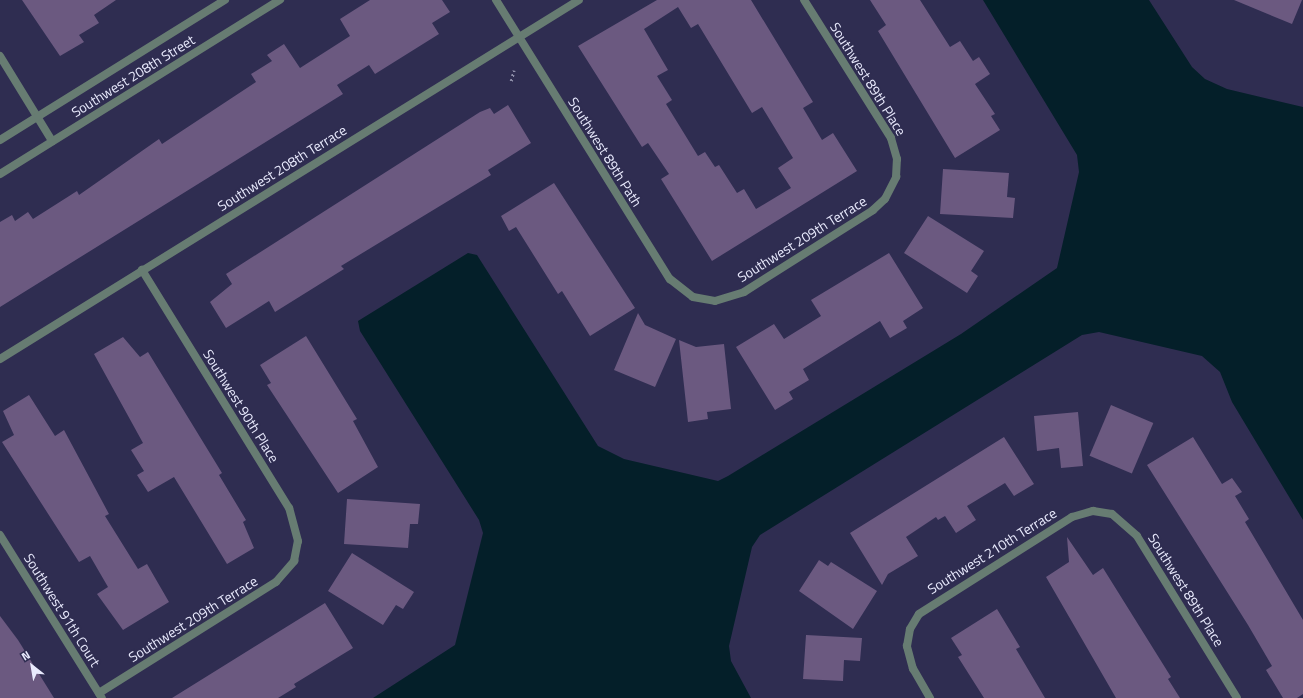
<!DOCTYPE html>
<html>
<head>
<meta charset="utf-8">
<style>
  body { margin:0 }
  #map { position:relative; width:1303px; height:698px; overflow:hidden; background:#2f2d51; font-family:"Titillium Web",sans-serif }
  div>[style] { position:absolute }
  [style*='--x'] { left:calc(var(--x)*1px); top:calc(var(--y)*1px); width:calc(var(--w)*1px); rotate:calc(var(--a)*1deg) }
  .water>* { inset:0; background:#041f29 }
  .building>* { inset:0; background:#6b5980; transform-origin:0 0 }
  .path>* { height:2.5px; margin-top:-1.25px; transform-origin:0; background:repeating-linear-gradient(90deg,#8d8da8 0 2px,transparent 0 5px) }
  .minor>* { height:8px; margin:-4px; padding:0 4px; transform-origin:4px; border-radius:4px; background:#677c72 }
  .tertiary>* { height:8px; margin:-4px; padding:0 4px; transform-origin:4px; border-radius:4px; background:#677c72 }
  span { translate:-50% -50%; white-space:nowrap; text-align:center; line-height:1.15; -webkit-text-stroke:3.5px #2f2d51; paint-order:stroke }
  .street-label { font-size:14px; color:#e9eafd }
  .north { position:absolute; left:12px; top:646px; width:40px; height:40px; -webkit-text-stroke:3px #2f2d51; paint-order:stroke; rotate:329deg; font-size:11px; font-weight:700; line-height:16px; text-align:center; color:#e9eafd }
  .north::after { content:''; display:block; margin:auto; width:14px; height:18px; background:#e9eafd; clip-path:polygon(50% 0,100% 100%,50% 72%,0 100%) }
</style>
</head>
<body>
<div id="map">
  <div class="water">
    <i style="clip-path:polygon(983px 0,1149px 0,1192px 67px,1205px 79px,1227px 89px,1303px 107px,1303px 520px,1232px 402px,1220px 372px,1202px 356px,1099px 332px,1082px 335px,760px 535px,752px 547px,729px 646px,731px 661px,751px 698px,373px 698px,455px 645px,483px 533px,479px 520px,360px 331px,358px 321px,468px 253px,477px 255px,598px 446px,624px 459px,718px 481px,728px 476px,961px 334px,1057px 268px,1079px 172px,1077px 155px)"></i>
  </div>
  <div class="building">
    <i style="clip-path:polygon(22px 0,116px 0,94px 15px,99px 23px,79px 35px,84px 42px,60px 56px)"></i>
    <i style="clip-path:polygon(370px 0,442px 0,450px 12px,432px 23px,439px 34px,375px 74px,369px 65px,337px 85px,343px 94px,0 307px,0 222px,12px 215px,15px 221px,28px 212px,33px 219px,77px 191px,79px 195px,159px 139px,162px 144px,256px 82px,251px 74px,272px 61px,267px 55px,284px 44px,300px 68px,350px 36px,340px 19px)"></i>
    <i style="clip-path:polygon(evenodd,657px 0,751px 0,813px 102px,803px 108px,822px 140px,833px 133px,857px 171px,712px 261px,661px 179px,669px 174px,648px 143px,642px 147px,578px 46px,657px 0,678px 7px,691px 28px,698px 24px,752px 113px,762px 107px,793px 158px,778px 168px,791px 188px,756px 209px,744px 189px,737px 193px,719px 165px,715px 167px,705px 152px,698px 156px,666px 104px,672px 100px,657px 76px,668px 70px,644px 29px,678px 7px)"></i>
    <i style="clip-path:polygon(870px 0,920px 0,950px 47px,960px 41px,973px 61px,979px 57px,990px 74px,975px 84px,995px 114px,991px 116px,1000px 130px,955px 158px,878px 31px,886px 25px)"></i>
    <i style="clip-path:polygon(1234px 0,1302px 0,1292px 24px)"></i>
    <i style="clip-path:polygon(508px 105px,531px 143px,488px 170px,491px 175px,341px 266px,344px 269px,275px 312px,269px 301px,226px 328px,210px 302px,232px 284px,226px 274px,480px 112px,490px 108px,494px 114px)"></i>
    <i style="clip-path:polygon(943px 169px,1009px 173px,1007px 197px,1015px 198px,1013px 218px,940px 214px)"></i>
    <i style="clip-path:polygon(554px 183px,635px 308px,590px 336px,562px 291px,558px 294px,516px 227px,509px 231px,501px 216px)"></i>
    <i style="clip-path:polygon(928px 216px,984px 251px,971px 271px,978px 276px,967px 293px,904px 253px)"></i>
    <i style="clip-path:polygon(889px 253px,923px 308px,903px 321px,907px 328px,890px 338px,880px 321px,803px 369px,809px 380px,789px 392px,793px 399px,775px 410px,736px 347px,774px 324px,784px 339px,821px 316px,811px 300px)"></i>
    <i style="clip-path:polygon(638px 313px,645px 325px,676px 339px,655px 387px,614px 370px)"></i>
    <i style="clip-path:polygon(306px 336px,357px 419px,353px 421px,378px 467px,338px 493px,267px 385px,271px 383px,260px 365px)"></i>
    <i style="clip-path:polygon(123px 337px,140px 357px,148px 352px,222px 473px,219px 475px,246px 520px,243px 522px,254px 548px,227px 564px,174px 477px,148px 492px,137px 475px,144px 471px,131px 450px,143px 443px,94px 354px)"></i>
    <i style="clip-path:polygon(679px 340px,696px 347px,724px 344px,731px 409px,707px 412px,708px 419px,688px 422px)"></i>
    <i style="clip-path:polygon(29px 395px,55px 436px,64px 430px,109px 514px,105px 516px,138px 569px,147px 564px,169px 602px,123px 630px,97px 594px,108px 587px,90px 556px,79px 562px,2px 442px,14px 435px,3px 411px)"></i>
    <i style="left:1111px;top:405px;width:46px;height:55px;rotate:23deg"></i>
    <i style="clip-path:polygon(1078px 412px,1083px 466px,1061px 468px,1059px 448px,1037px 451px,1034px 416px)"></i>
    <i style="clip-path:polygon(1004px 437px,1034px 484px,1014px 496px,1005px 483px,967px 506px,976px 520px,956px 533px,945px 516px,938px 520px,936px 517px,906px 537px,918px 556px,888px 574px,882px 585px,850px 533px)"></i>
    <i style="clip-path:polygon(1193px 437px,1222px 484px,1232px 478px,1242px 492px,1235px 496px,1249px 519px,1245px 522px,1303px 620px,1303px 694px,1297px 698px,1283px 698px,1266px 670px,1272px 666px,1248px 625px,1147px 465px)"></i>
    <i style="clip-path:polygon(347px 499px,420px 504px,418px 524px,410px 524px,408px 548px,344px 544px)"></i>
    <i style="clip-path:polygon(1067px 537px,1093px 575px,1103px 568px,1171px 677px,1168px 679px,1180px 698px,1116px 698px,1046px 577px,1069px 562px)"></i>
    <i style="clip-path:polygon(352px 553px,414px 592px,403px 609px,396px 605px,383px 625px,328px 591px)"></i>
    <i style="clip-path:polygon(819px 560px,828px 566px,831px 562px,877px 591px,853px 629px,799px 591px)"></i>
    <i style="clip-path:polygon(325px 603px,353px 648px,294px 684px,296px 687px,278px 698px,172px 698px)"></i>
    <i style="clip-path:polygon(997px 609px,1020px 647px,1016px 649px,1045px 698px,984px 698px,958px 657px,962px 655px,951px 638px)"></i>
    <i style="clip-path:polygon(0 616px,18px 640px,54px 698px,0 698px)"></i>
    <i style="clip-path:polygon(806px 635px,862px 638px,860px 661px,844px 660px,843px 681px,803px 679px)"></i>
  </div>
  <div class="path">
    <i style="--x:511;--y:81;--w:11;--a:-75"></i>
  </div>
  <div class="minor">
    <i style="--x:496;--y:0;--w:329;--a:58.1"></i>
    <i style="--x:670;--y:279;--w:29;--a:38"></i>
    <i style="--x:693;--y:297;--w:22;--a:10"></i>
    <i style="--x:715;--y:301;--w:30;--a:-17"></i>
    <i style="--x:744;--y:292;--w:153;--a:-32.4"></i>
    <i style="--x:873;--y:210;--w:16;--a:-43"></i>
    <i style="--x:885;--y:199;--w:25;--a:-63"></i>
    <i style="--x:896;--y:177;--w:18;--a:-87"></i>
    <i style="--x:897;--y:159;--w:22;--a:-106"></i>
    <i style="--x:891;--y:138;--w:163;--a:-122.2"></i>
    <i style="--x:0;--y:56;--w:100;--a:58.5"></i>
    <i style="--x:0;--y:359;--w:681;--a:-31.8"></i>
    <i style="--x:0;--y:535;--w:192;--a:58"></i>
    <i style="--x:99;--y:693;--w:209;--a:-32.1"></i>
    <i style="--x:276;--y:582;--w:28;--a:-49"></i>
    <i style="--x:294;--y:561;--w:20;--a:-79"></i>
    <i style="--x:298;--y:541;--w:34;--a:-105"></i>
    <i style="--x:289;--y:508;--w:280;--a:-121.7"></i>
    <i style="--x:930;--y:698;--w:34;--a:-120"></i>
    <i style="--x:913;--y:669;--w:24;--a:-105"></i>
    <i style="--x:907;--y:646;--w:17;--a:-80"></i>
    <i style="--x:910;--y:629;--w:17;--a:-59"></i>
    <i style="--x:919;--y:614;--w:181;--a:-32.4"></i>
    <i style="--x:1072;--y:517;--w:22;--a:-16"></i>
    <i style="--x:1093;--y:511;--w:19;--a:9"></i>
    <i style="--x:1112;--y:514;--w:33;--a:41"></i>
    <i style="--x:1137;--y:536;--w:190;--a:58.3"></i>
  </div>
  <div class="tertiary">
    <i style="--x:0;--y:140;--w:265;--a:-31.9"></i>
    <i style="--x:0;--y:174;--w:330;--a:-31.9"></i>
  </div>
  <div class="street-label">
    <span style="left:133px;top:76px;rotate:-32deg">Southwest 208th Street</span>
    <span style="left:868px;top:79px;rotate:58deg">Southwest 89th Place</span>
    <span style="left:605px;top:152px;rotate:58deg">Southwest 89th Path</span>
    <span style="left:282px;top:168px;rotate:-32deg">Southwest 208th Terrace</span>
    <span style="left:802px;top:239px;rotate:-32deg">Southwest 209th Terrace</span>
    <span style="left:241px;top:406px;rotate:58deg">Southwest 90th Place</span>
    <span style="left:992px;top:551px;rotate:-32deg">Southwest 210th Terrace</span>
    <span style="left:1186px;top:590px;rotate:58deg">Southwest 89th Place</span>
    <span style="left:62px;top:610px;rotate:58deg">Southwest 91th Court</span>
    <span style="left:193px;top:619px;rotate:-32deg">Southwest 209th Terrace</span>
  </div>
  <div class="north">N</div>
</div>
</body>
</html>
